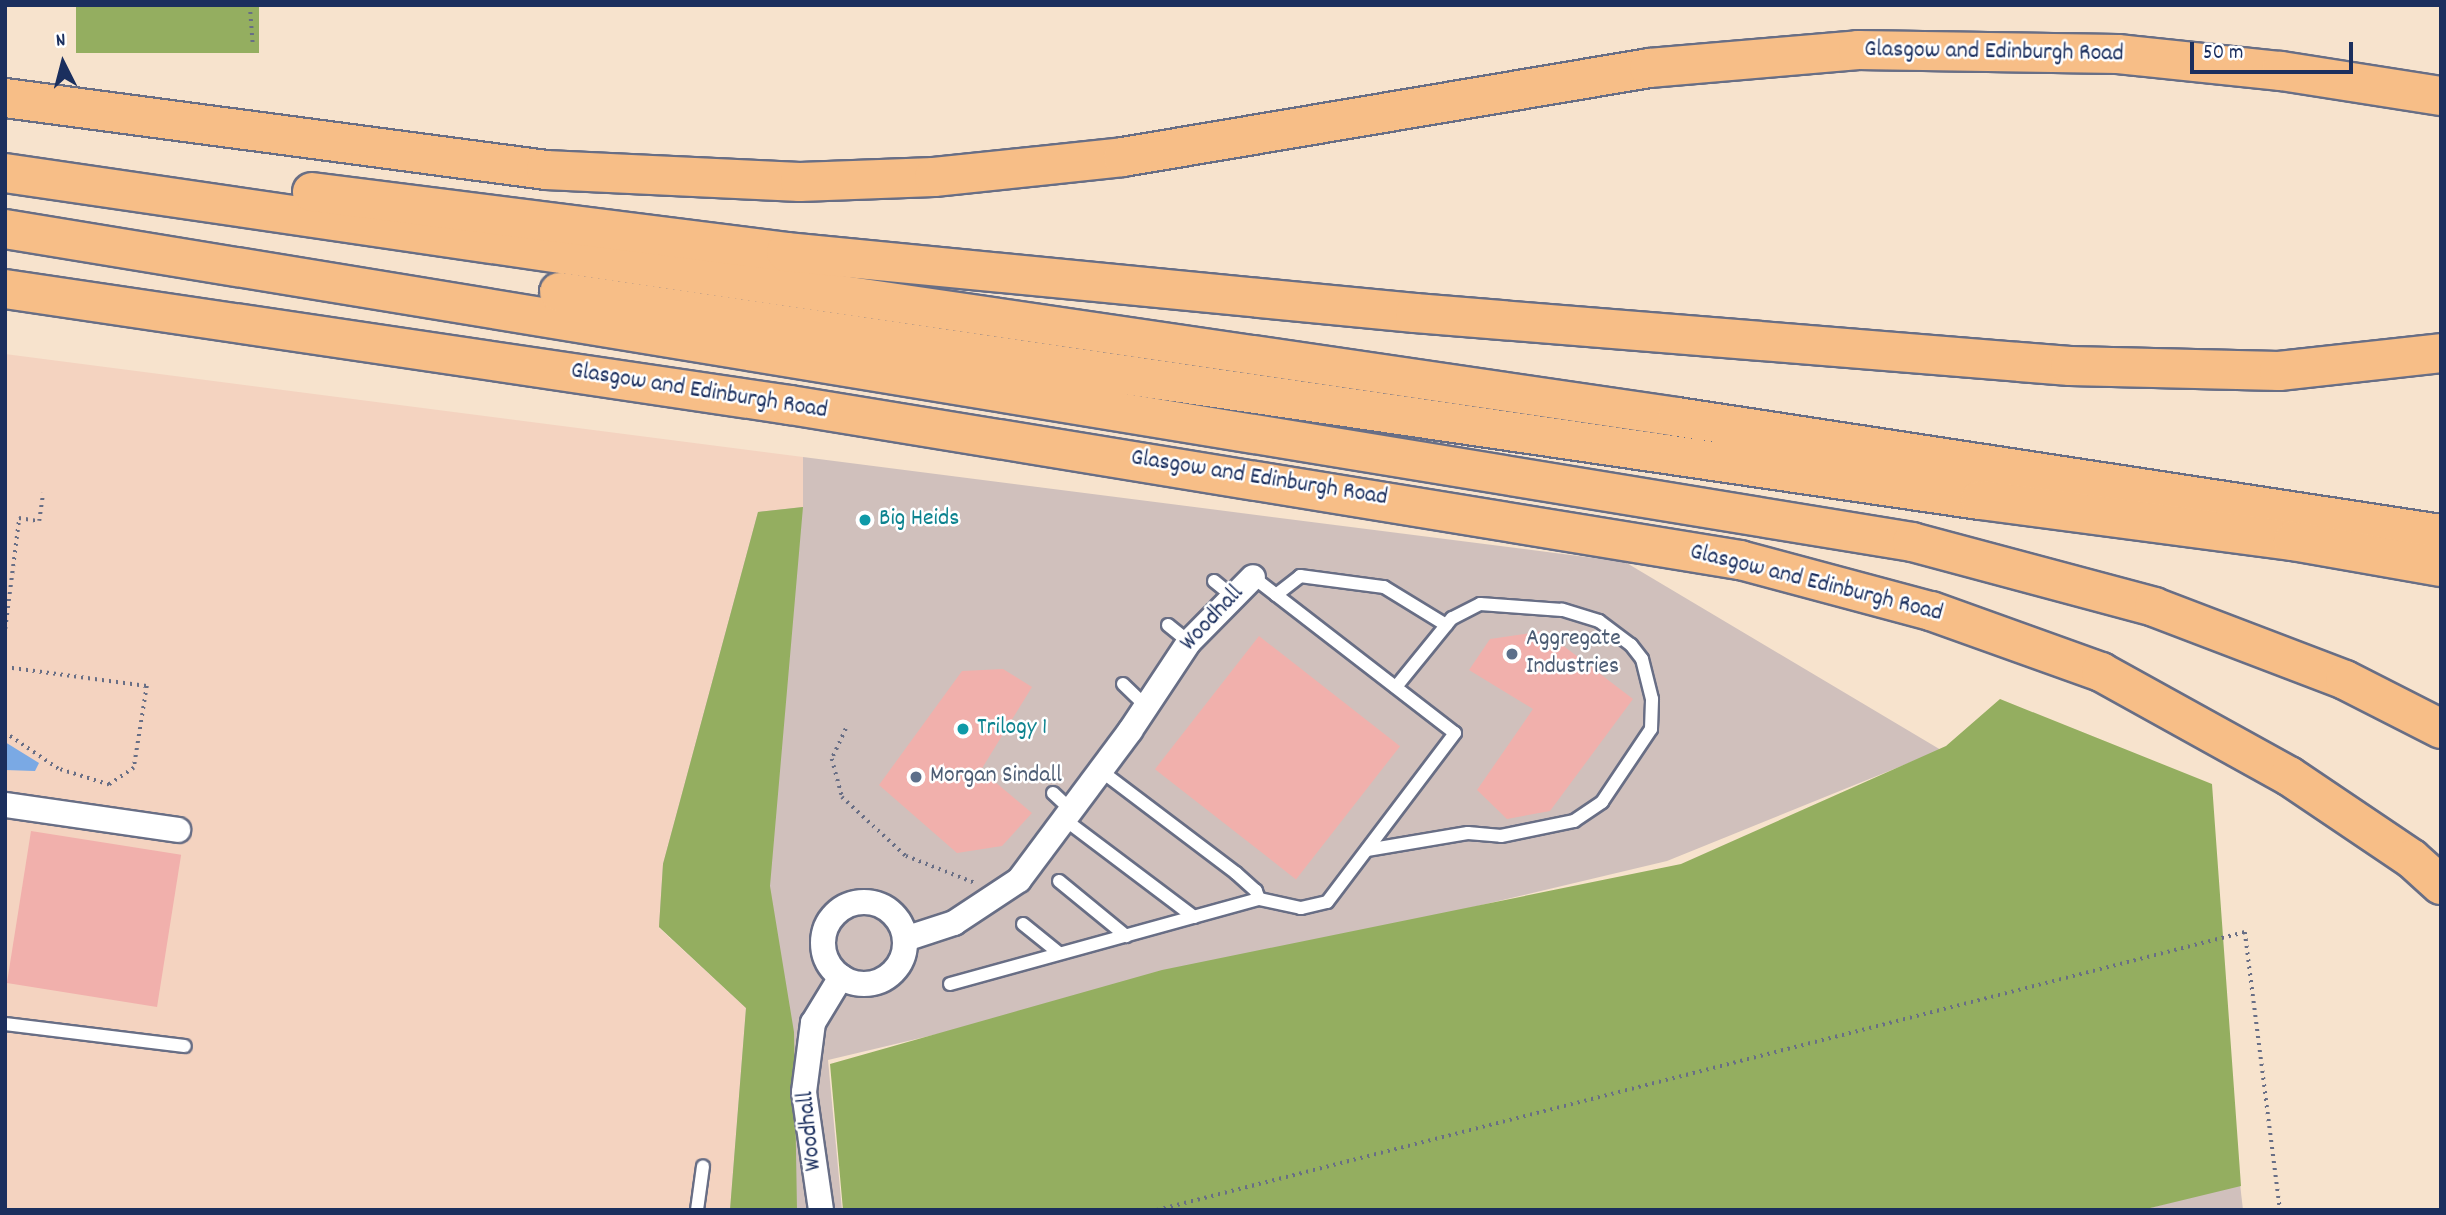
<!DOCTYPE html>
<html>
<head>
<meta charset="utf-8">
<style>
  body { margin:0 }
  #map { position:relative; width:2446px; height:1215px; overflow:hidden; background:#f7e3cd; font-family:Dekko,sans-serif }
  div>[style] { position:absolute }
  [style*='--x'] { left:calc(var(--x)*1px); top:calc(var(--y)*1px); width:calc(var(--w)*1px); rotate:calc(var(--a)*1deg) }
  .built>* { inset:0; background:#f4d3c0 }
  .industrial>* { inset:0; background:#d0c0bc }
  .forest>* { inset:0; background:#94ae60; transform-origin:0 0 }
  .water>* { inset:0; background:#7aa9e4 }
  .building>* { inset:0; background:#f1b0ac; transform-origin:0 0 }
  .path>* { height:3.5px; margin-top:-1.75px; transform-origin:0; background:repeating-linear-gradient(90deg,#686e85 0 2px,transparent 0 7px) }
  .roads { filter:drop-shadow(2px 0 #686e85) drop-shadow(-2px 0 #686e85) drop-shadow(0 2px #686e85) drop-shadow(0 -2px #686e85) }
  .lane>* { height:12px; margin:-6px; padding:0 6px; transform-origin:6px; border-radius:6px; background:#fff }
  .street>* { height:24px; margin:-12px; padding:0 12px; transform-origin:12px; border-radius:12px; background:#fff }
  .street>.ring { margin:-12px; padding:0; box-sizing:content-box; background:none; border:24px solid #fff; border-radius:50% }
  .highway>* { height:38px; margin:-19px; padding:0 19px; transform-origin:19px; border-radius:19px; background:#f7be87 }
  .dots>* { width:19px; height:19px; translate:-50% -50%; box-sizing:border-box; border:4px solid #fff; border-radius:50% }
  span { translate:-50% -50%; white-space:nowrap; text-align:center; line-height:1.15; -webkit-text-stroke:5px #fff; paint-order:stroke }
  .street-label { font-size:24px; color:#1b2f5e }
  .culture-label { font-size:24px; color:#0d838f }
  .left { translate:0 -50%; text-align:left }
  .service-label { font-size:24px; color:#4e5e75 }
  .frame { position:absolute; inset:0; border:7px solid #1b2f5e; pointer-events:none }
  .north { position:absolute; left:28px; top:28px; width:70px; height:70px; -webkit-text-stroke:5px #fff; paint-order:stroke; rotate:354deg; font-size:19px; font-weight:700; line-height:28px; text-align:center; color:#1b2f5e }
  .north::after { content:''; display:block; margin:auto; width:24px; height:32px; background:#1b2f5e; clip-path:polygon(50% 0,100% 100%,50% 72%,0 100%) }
  .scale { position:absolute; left:2190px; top:42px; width:163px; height:32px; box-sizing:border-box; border:4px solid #1b2f5e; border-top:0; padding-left:9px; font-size:21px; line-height:24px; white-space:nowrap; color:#1b2f5e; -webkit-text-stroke:5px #fff; paint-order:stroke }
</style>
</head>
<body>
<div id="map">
  <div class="built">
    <i style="clip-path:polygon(5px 354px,803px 457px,803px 507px,659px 928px,746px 1008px,730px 1210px,5px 1210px)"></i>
  </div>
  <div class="industrial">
    <i style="clip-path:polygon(803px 457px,1625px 562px,1941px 750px,1667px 861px,828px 1060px,842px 1210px,730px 1210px,746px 1008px,659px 927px,663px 864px,758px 512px,803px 507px)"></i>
    <i style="clip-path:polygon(2240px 1184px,2243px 1210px,2142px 1210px)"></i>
  </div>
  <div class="forest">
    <i style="left:76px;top:5px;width:183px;height:48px"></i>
    <i style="clip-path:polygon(803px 507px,770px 886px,794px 1032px,797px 1210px,730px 1210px,746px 1008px,659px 927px,663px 864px,758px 512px)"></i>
    <i style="clip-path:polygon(2000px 699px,2212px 784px,2241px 1186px,2142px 1210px,843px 1210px,830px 1064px,1162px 970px,1681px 864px,1946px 746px)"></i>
  </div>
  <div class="water">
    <i style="clip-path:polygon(5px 742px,39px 763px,35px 771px,5px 770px)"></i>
  </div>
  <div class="building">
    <i style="clip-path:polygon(1544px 631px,1633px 699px,1550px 811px,1507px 819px,1477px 790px,1533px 709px,1469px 670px,1490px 639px)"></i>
    <i style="left:1259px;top:636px;width:179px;height:169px;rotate:38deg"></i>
    <i style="clip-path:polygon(1003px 669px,1032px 687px,981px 770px,1032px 813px,1002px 846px,957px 853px,879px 785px,962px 671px)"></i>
    <i style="left:31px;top:831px;width:152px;height:154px;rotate:9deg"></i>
  </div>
  <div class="path">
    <i style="--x:250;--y:5;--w:40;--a:85.7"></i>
    <i style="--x:5;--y:629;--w:112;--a:-82.8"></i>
    <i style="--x:19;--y:518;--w:20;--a:9"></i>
    <i style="--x:39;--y:521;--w:28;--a:-82"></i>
    <i style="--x:5;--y:667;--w:143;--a:7.6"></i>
    <i style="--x:147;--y:686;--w:83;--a:99"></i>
    <i style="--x:134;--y:768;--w:30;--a:146"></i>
    <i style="--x:109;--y:785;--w:53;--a:-162.6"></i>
    <i style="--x:58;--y:769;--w:64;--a:-145.8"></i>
    <i style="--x:846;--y:729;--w:33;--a:115"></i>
    <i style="--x:832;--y:759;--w:39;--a:75"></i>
    <i style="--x:842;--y:797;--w:87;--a:42.7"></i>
    <i style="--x:906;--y:856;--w:74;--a:21.4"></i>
    <i style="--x:1157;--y:1210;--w:1123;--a:-14.33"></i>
    <i style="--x:2245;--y:932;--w:280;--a:82.8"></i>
  </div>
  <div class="roads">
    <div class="lane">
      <i style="--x:1253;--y:577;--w:255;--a:37.7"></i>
      <i style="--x:1455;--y:733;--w:212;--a:127.1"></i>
      <i style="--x:1327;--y:902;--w:27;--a:167"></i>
      <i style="--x:1301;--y:908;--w:43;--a:-167.9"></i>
      <i style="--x:1214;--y:581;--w:26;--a:39"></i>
      <i style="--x:1276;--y:595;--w:31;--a:-38"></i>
      <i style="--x:1300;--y:576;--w:85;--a:7.5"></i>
      <i style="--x:1384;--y:587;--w:73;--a:31.5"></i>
      <i style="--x:1168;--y:625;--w:27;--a:39"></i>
      <i style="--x:1123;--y:684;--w:32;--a:44"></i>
      <i style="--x:1053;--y:793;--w:25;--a:43"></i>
      <i style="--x:1064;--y:819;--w:163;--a:37"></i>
      <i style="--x:1367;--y:850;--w:102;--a:-9.6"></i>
      <i style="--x:1468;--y:833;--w:33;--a:5"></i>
      <i style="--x:1501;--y:836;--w:75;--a:-11.6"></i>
      <i style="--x:1574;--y:821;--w:34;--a:-34"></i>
      <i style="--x:1602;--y:802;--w:88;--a:-56.1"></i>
      <i style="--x:1651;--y:729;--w:30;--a:-88"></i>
      <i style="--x:1652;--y:699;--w:41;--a:-104"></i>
      <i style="--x:1642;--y:659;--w:18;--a:-128"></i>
      <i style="--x:1631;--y:645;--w:40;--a:-143"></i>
      <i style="--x:1599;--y:621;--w:39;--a:-163"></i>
      <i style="--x:1562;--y:610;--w:82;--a:-175.8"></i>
      <i style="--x:1480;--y:604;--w:31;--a:153"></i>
      <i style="--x:1452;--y:618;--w:89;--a:129.1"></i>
      <i style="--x:1059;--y:881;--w:87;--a:39.4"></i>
      <i style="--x:1023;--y:924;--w:46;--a:38.9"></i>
      <i style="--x:950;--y:984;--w:320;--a:-15.4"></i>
      <i style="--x:1259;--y:899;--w:9;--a:-111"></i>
      <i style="--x:1256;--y:891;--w:27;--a:-138"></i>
      <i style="--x:1236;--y:873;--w:169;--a:-142.9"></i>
      <i style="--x:5;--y:1024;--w:181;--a:7"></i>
      <i style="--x:697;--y:1210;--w:44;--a:-82.2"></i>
    </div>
    <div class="street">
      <i style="--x:5;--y:805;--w:175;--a:8.2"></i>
      <i class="ring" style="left:823px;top:902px;width:58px;height:58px"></i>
      <i style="--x:905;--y:939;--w:52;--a:-18.1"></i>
      <i style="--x:954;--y:923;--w:78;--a:-33.5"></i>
      <i style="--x:1019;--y:880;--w:186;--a:-53.3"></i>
      <i style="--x:1130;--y:731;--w:107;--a:-56.5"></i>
      <i style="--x:1189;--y:642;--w:91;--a:-45.4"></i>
      <i style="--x:821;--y:1210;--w:119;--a:-98.2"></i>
      <i style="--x:804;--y:1092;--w:70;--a:-82.6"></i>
      <i style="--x:813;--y:1023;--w:54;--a:-58.7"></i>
    </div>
    <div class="highway">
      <i style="--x:5;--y:98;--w:546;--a:7.58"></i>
      <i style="--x:546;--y:170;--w:254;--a:2.7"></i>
      <i style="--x:800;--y:182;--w:134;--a:-2.1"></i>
      <i style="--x:934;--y:177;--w:190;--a:-6"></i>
      <i style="--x:1123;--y:157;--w:533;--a:-9.6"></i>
      <i style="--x:1649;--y:68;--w:210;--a:-4.9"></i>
      <i style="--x:1858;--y:50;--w:260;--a:0.9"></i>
      <i style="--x:2118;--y:54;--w:164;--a:6"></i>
      <i style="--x:2281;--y:71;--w:162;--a:8.9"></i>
      <i style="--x:5;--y:173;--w:1690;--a:8.3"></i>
      <i style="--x:1677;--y:417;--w:773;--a:8.71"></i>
      <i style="--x:312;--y:192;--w:478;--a:7.2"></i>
      <i style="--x:786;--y:252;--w:632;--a:5.54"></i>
      <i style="--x:1415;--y:313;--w:657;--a:4.63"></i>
      <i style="--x:2070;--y:366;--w:209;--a:1.4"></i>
      <i style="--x:2279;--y:371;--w:163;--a:-6.3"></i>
      <i style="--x:5;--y:229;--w:1933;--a:9.32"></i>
      <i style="--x:1912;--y:542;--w:251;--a:15"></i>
      <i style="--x:2154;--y:607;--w:204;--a:20.9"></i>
      <i style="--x:2345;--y:680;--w:108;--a:27"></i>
      <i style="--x:5;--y:289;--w:794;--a:8.41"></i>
      <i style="--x:790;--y:405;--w:963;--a:9.27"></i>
      <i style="--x:1740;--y:560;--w:198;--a:15"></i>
      <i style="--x:1931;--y:611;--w:181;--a:19.7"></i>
      <i style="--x:2101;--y:672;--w:215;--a:29"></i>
      <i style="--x:2289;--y:776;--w:148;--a:34"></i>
      <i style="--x:2412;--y:859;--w:39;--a:42"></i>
      <i style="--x:559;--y:292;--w:1436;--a:8.33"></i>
      <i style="--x:1980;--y:500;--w:316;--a:7.5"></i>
      <i style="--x:2293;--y:541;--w:150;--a:10"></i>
    </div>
  </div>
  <div class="dots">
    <i style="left:865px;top:520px;background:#0f9aa8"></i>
    <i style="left:1512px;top:654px;background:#5c6f8a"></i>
    <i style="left:963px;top:729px;background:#0f9aa8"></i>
    <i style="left:916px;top:777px;background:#5c6f8a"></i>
  </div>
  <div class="street-label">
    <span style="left:1994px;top:53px;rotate:1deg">Glasgow and Edinburgh Road</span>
    <span style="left:699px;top:392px;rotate:9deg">Glasgow and Edinburgh Road</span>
    <span style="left:1259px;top:479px;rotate:9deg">Glasgow and Edinburgh Road</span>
    <span style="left:1816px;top:584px;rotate:14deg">Glasgow and Edinburgh Road</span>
    <span style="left:1213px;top:619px;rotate:-47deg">Woodhall</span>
    <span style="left:811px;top:1131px;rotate:-96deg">Woodhall</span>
  </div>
  <div class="culture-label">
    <span class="left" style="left:879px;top:520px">Big Heids</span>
    <span class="left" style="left:977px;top:729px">Trilogy 1</span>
  </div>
  <div class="service-label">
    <span class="left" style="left:1526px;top:654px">Aggregate<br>Industries</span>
    <span class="left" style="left:930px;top:777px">Morgan Sindall</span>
  </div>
  <div class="frame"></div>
  <div class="north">N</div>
  <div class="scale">50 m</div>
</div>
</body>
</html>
